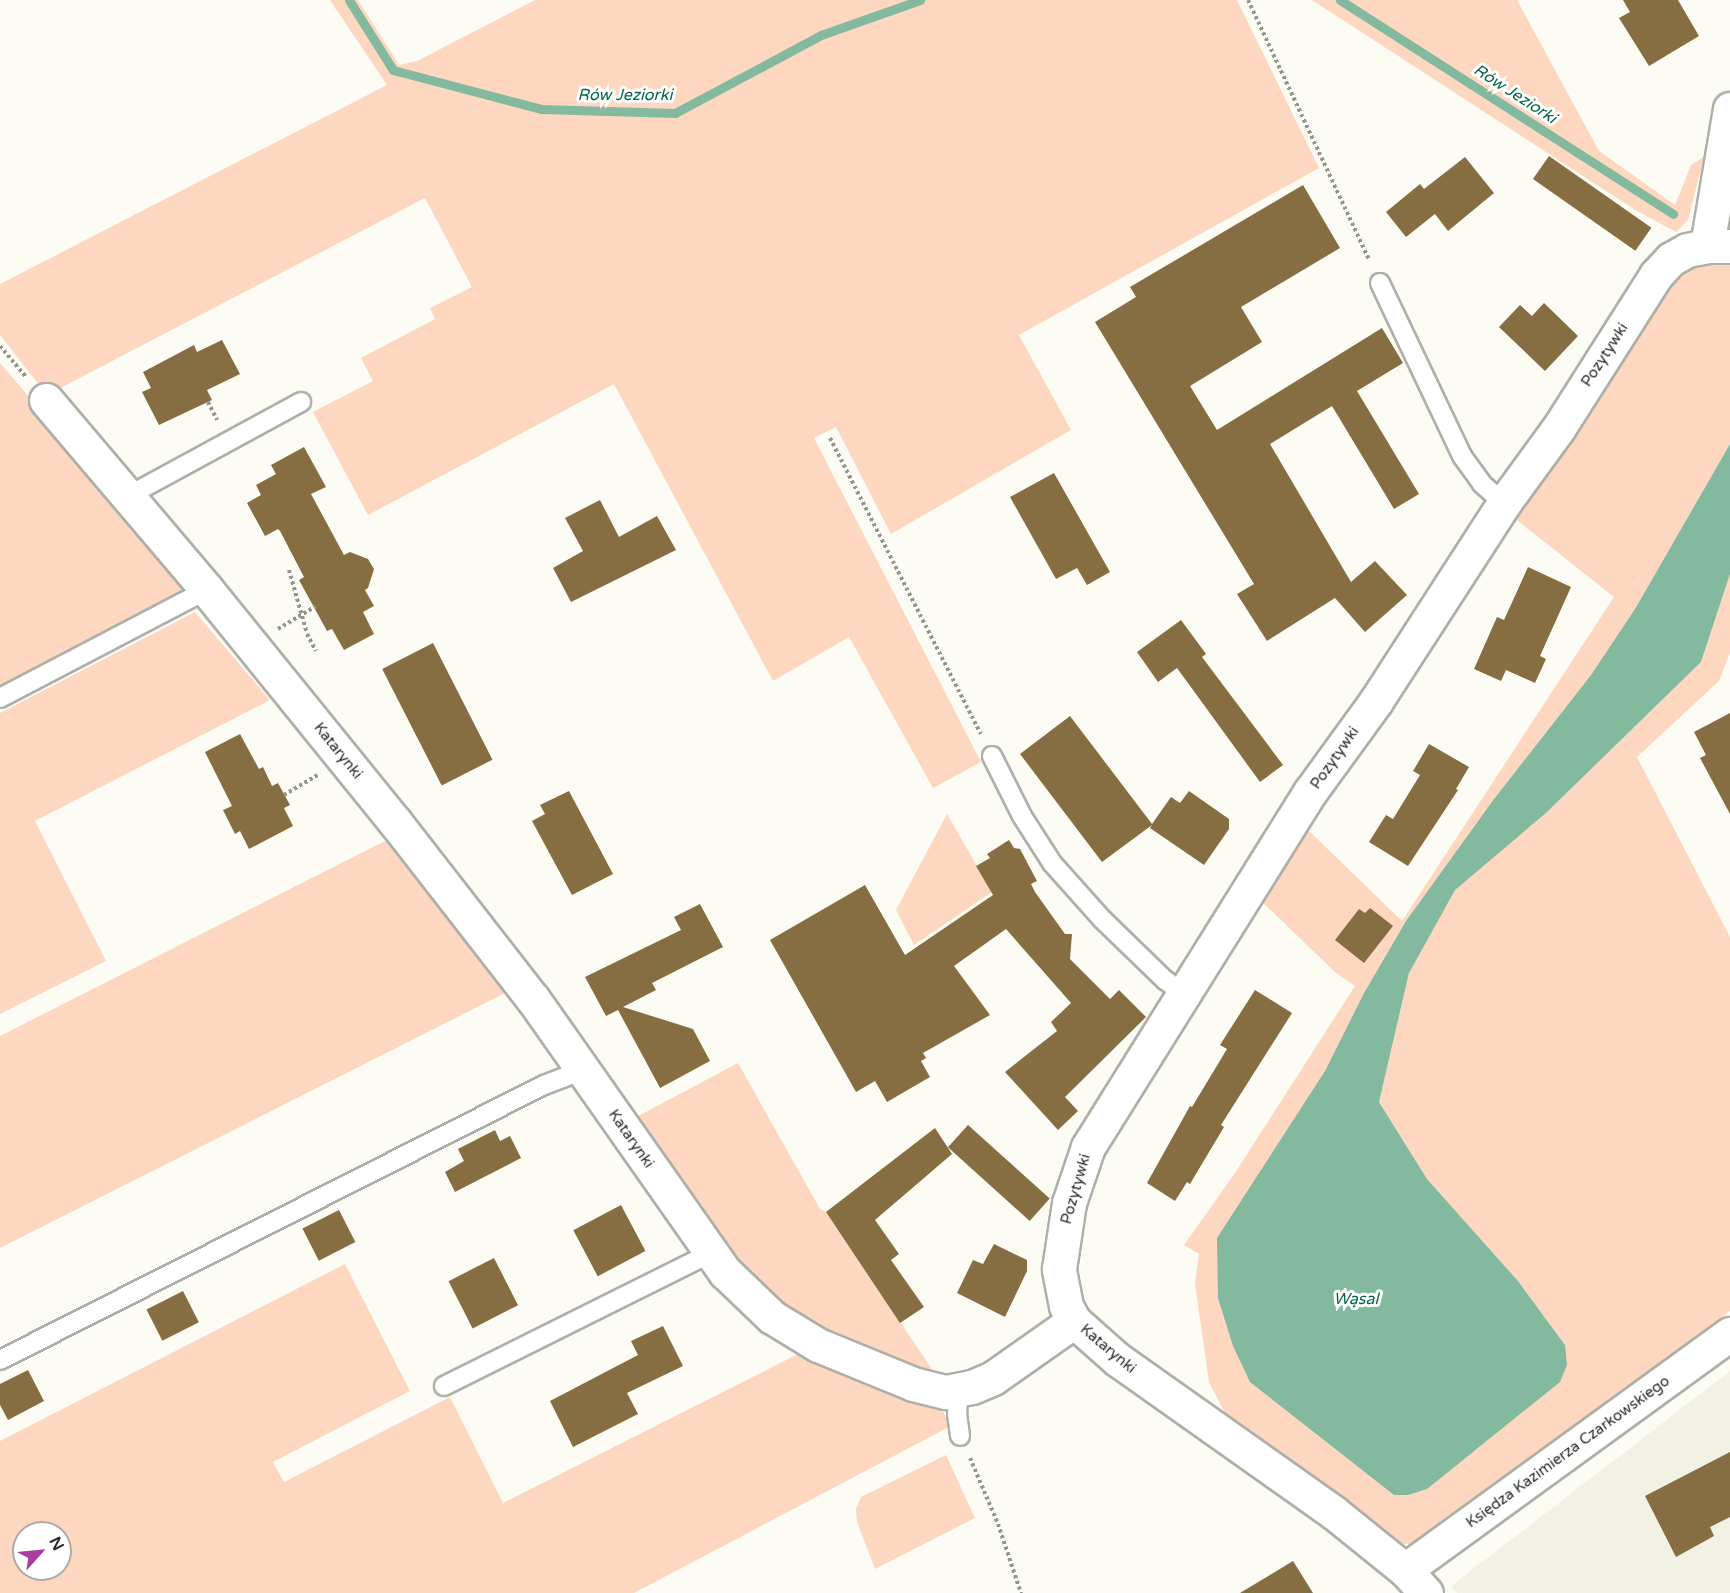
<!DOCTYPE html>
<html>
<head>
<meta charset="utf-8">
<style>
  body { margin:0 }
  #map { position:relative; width:1730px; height:1593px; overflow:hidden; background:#fcfcf5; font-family:"Varela Round",sans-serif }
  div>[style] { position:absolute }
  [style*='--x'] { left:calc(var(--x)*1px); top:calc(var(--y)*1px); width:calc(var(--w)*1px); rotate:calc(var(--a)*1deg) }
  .built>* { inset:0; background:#f1f2e3 }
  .green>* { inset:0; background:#fdd7bf }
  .water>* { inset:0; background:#83b99e }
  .stream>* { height:9px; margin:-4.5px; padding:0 4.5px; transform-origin:4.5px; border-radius:4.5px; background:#83b99e }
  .building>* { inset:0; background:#866e42; transform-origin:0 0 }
  .path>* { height:4px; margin-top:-2px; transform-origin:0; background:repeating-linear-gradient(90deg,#959590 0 3px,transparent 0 6px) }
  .roads { filter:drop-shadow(2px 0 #aeafa8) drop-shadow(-2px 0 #aeafa8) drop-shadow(0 2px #aeafa8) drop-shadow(0 -2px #aeafa8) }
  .service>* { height:18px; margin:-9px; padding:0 9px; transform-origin:9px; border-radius:9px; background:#fff }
  .minor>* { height:33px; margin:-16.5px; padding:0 16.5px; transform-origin:16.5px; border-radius:16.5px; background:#fff }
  span { translate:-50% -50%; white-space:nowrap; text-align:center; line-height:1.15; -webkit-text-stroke:6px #fff; paint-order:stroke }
  .street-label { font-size:15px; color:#2c2c2a }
  .water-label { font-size:16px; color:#036746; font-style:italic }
  .north { position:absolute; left:12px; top:1521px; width:60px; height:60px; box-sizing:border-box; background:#fff; border:2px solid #ababaa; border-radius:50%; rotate:63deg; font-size:16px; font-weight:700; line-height:24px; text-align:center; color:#2c2c2a }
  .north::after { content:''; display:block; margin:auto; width:21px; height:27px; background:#a93d9d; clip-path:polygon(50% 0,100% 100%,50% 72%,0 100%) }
</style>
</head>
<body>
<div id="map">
  <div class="built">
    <i style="clip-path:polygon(1730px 1371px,1730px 1593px,1457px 1593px,1451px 1586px)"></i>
  </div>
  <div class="green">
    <i style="clip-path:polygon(330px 0,358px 0,399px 65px,417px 61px,535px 0,1237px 0,1319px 168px,1019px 335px,1071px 430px,891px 534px,836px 427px,814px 438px,981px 762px,933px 788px,849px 637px,773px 681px,614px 384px,368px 515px,313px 412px,373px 381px,361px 358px,435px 319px,430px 308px,472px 287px,425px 198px,47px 395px,0 335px,0 284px,387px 85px)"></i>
    <i style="clip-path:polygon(1312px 0,1517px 0,1599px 151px,1675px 205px,1691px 165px,1704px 157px,1688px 220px,1676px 232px,1637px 211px)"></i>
    <i style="clip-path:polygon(1730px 262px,1730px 444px,1635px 609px,1591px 675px,1494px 799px,1406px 921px,1364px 993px,1325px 1071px,1565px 1345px,1518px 1281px,1427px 1179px,1379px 1102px,1409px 973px,1454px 890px,1546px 813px,1701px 662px,1730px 574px,1730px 653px,1719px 681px,1637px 757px,1730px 937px,1730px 1311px,1414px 1544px,1399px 1544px,1227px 1417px,1209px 1382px,1195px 1284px,1199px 1254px,1184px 1245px,1235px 1173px,1355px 986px,1335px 972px,1259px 899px,1307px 829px,1402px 921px,1614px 597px,1513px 517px,1666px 286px,1678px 274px,1695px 265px)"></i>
    <i style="clip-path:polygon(0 363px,191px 586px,0 685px)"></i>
    <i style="clip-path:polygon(195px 612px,270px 700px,35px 821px,106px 961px,0 1014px,0 713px)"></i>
    <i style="clip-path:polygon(947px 814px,992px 892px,914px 945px,896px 910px)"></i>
    <i style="clip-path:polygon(389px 839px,511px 990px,0 1248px,0 1036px)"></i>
    <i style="clip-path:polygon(738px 1063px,820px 1209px,826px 1212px,938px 1378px,802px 1323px,750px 1283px,629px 1121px)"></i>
    <i style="clip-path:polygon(evenodd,345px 1264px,410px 1391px,273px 1462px,284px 1482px,450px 1397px,503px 1503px,804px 1351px,942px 1408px,949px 1427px,634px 1593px,0 1593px,0 1441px,345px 1264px,24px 1533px,60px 1533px,60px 1569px,24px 1569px,24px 1533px)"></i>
    <i style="clip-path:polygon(946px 1455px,975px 1518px,875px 1569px,857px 1522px,856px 1509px,861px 1497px)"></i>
  </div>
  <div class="water">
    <i style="clip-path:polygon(1730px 444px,1730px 574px,1701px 662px,1546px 813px,1455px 890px,1409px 973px,1379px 1102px,1427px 1179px,1518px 1281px,1565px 1345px,1567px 1365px,1560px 1382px,1427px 1489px,1408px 1495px,1394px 1495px,1250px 1382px,1233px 1346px,1218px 1298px,1217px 1238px,1325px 1071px,1364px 993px,1406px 921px,1494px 799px,1591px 675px,1635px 609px)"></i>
  </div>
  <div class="stream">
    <i style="--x:349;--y:0;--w:83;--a:57.8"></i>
    <i style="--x:393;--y:70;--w:154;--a:14.7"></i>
    <i style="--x:542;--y:109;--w:133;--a:1.7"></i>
    <i style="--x:675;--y:113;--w:166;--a:-28.1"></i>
    <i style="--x:821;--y:35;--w:105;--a:-19.5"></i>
    <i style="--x:1340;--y:0;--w:396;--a:32.7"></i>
  </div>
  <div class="building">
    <i style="clip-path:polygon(1623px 0,1678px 0,1699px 36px,1649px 66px,1619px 18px,1630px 12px)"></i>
    <i style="left:1549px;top:156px;width:125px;height:28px;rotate:35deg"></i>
    <i style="clip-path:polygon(1465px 157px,1494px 193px,1448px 231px,1435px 214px,1406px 237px,1386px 212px,1420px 184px,1424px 189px)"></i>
    <i style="clip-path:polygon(1303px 185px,1340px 248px,1241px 307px,1262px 342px,1190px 386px,1217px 430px,1382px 328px,1403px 363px,1357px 391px,1419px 494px,1394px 509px,1332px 406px,1270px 444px,1351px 582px,1375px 561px,1407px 595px,1365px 632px,1335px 598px,1267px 641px,1237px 594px,1254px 584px,1095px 322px,1136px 297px,1130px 287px)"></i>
    <i style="clip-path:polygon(1544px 303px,1578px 336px,1545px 371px,1499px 327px,1520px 305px,1532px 316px)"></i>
    <i style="clip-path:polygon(222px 340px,240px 374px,207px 390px,212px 400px,159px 425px,142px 392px,151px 388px,143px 372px,194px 345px,197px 352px)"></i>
    <i style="clip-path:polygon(304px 447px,326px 487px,311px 494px,344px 555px,350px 552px,368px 559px,374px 569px,368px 588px,365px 590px,374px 606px,363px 612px,374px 634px,344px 650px,332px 629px,327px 631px,299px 580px,304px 577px,280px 531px,278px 529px,265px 536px,247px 503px,261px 495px,256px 485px,276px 474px,271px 465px)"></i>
    <i style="clip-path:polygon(1054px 473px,1110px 572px,1087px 585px,1077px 568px,1056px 579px,1010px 497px)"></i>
    <i style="clip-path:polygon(600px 500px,619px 537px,657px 516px,676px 550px,571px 602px,553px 568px,583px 551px,565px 518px)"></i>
    <i style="clip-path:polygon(1528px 567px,1571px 587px,1540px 656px,1546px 659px,1535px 683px,1506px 670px,1501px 681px,1474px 669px,1497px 617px,1504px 620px)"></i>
    <i style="clip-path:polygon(1181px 620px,1206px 654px,1202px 657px,1283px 765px,1260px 782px,1177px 668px,1158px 682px,1137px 652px)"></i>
    <i style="left:433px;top:643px;width:131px;height:57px;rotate:63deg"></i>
    <i style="clip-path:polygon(1730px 713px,1730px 814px,1700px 758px,1706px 755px,1694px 732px)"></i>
    <i style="clip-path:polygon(1070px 716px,1152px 824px,1171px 797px,1180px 803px,1189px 791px,1229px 819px,1229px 829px,1204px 865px,1150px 828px,1152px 825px,1102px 862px,1020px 754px)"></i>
    <i style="clip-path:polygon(240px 734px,259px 769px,263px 767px,272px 786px,278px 783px,290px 805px,284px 808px,293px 826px,249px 849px,240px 831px,235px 834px,223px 810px,232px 806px,205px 752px)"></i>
    <i style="clip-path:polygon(1429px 744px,1469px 767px,1456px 789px,1458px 790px,1408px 866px,1369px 842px,1386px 815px,1393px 819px,1420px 775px,1413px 771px)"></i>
    <i style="clip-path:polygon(569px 791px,613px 874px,572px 895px,532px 821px,545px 814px,540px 805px)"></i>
    <i style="clip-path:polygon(1009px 840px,1014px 848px,1020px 849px,1037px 881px,1031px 884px,1035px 892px,1065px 934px,1072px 934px,1070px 959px,1110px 999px,1119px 990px,1146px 1017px,1065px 1097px,1078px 1111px,1058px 1130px,1005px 1072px,1057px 1031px,1051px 1022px,1071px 1003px,1006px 929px,954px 966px,990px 1015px,923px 1053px,926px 1058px,921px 1061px,930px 1077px,887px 1102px,875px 1081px,856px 1092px,770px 940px,865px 885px,905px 955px,993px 895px,976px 866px,990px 858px,987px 854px)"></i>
    <i style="clip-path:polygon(700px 904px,723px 947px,652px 983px,656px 990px,623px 1007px,693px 1029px,710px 1061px,660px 1088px,618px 1010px,606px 1016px,585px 977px,681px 930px,674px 917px)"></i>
    <i style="clip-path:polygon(1370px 908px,1393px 926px,1364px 963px,1335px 940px,1359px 909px,1365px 913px)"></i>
    <i style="clip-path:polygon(1255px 990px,1292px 1013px,1221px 1125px,1224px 1127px,1190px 1184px,1187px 1182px,1175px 1201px,1147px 1183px,1190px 1106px,1192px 1107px,1227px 1049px,1220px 1045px)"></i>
    <i style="left:968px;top:1125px;width:110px;height:30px;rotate:42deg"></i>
    <i style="clip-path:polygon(935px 1128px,952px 1154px,875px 1220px,899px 1254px,891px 1260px,924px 1307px,900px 1323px,826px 1212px)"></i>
    <i style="clip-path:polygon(495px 1130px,500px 1141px,510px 1136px,521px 1158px,455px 1192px,445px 1172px,464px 1161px,458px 1149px)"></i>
    <i style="left:621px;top:1205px;width:52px;height:54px;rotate:62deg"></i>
    <i style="left:339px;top:1210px;width:36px;height:41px;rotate:63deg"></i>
    <i style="clip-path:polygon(994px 1244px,1027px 1260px,1027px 1271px,1005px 1317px,957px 1293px,973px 1260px,983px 1264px)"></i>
    <i style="left:494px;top:1258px;width:53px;height:51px;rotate:63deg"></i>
    <i style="left:183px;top:1291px;width:35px;height:41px;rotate:63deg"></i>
    <i style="clip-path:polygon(663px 1326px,683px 1366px,627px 1393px,638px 1414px,573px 1447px,550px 1401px,638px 1355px,631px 1341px)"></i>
    <i style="clip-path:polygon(28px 1370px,44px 1401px,8px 1420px,0 1405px,0 1384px)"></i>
    <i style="clip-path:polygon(1730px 1452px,1730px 1517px,1710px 1527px,1714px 1536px,1676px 1557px,1645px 1496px)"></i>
    <i style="clip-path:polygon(1293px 1561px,1313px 1593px,1240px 1593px)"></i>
  </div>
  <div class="path">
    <i style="--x:1248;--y:0;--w:287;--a:65"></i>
    <i style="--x:0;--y:346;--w:40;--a:50"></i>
    <i style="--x:208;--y:402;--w:20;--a:63"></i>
    <i style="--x:830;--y:438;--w:332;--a:63"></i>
    <i style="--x:289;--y:570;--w:66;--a:74.3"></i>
    <i style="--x:307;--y:634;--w:19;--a:62"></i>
    <i style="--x:278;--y:629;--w:44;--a:-31.2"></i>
    <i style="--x:284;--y:795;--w:39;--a:-31"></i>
    <i style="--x:970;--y:1458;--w:72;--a:67"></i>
    <i style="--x:998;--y:1524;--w:73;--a:71.6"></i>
  </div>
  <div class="roads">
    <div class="service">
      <i style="--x:1380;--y:283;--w:191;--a:64.6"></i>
      <i style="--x:1462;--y:456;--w:34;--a:54"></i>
      <i style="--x:1482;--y:484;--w:29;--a:41"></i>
      <i style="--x:128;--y:496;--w:197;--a:-28.5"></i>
      <i style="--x:0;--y:698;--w:233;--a:-27.6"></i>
      <i style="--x:992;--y:756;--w:67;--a:63.4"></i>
      <i style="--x:1022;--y:816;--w:56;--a:57.4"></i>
      <i style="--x:1052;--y:863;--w:76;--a:48.2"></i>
      <i style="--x:1103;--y:920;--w:86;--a:44.1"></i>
      <i style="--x:1165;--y:980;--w:24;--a:36"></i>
      <i style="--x:0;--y:1360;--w:610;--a:-26.82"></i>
      <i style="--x:544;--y:1085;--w:42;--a:-21"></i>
      <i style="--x:444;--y:1386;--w:298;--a:-26.5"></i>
      <i style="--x:958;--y:1391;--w:23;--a:92"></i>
      <i style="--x:957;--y:1414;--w:22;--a:82"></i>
    </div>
    <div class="minor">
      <i style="--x:1707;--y:246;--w:139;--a:-80.5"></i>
      <i style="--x:46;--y:400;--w:249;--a:49.7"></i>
      <i style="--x:207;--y:590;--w:299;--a:51"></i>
      <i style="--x:395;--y:822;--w:224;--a:52.1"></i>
      <i style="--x:533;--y:999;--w:334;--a:54.9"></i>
      <i style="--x:725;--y:1272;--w:65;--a:43.8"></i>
      <i style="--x:772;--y:1317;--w:54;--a:31.3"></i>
      <i style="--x:818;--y:1345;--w:103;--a:22.3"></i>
      <i style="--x:913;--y:1384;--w:34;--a:14"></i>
      <i style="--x:946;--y:1392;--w:26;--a:-11"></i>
      <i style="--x:972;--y:1387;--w:23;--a:-23"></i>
      <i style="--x:993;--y:1378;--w:99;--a:-35.1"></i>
      <i style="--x:1405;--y:1570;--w:402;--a:-36"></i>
      <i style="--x:1426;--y:1593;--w:31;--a:-132"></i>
      <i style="--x:1405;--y:1570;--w:92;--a:-141.1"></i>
      <i style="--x:1333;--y:1512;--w:263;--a:-144.7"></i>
      <i style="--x:1118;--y:1360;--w:59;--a:-138.4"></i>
      <i style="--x:1074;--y:1321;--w:17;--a:-118"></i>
      <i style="--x:1066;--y:1306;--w:38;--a:-101"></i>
      <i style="--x:1059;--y:1269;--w:67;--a:-81.4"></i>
      <i style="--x:1069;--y:1203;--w:59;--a:-71.3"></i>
      <i style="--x:1088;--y:1147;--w:419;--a:-58"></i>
      <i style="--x:1310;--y:792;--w:112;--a:-54"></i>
      <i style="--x:1376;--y:701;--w:236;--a:-57.1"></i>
      <i style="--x:1504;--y:503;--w:92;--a:-53.9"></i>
      <i style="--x:1558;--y:429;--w:183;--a:-57.5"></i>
      <i style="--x:1656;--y:275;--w:22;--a:-47"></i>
      <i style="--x:1671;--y:259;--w:18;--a:-29"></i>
      <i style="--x:1687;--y:250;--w:20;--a:-11"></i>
      <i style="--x:1707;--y:246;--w:23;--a:0"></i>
    </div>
  </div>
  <div class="street-label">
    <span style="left:1605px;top:355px;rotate:-57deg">Pozytywki</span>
    <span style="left:338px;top:751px;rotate:51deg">Katarynki</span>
    <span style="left:1335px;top:758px;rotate:-55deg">Pozytywki</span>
    <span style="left:631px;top:1139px;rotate:55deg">Katarynki</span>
    <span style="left:1076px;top:1189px;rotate:-74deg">Pozytywki</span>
    <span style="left:1108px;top:1349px;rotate:40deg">Katarynki</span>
    <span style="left:1568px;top:1452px;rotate:-36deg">Księdza Kazimierza Czarkowskiego</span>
  </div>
  <div class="water-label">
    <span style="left:1515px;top:94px;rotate:33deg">Rów Jeziorki</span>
    <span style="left:625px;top:95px">Rów Jeziorki</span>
    <span style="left:1356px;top:1299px">Wąsal</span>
  </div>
  <div class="north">N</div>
</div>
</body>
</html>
